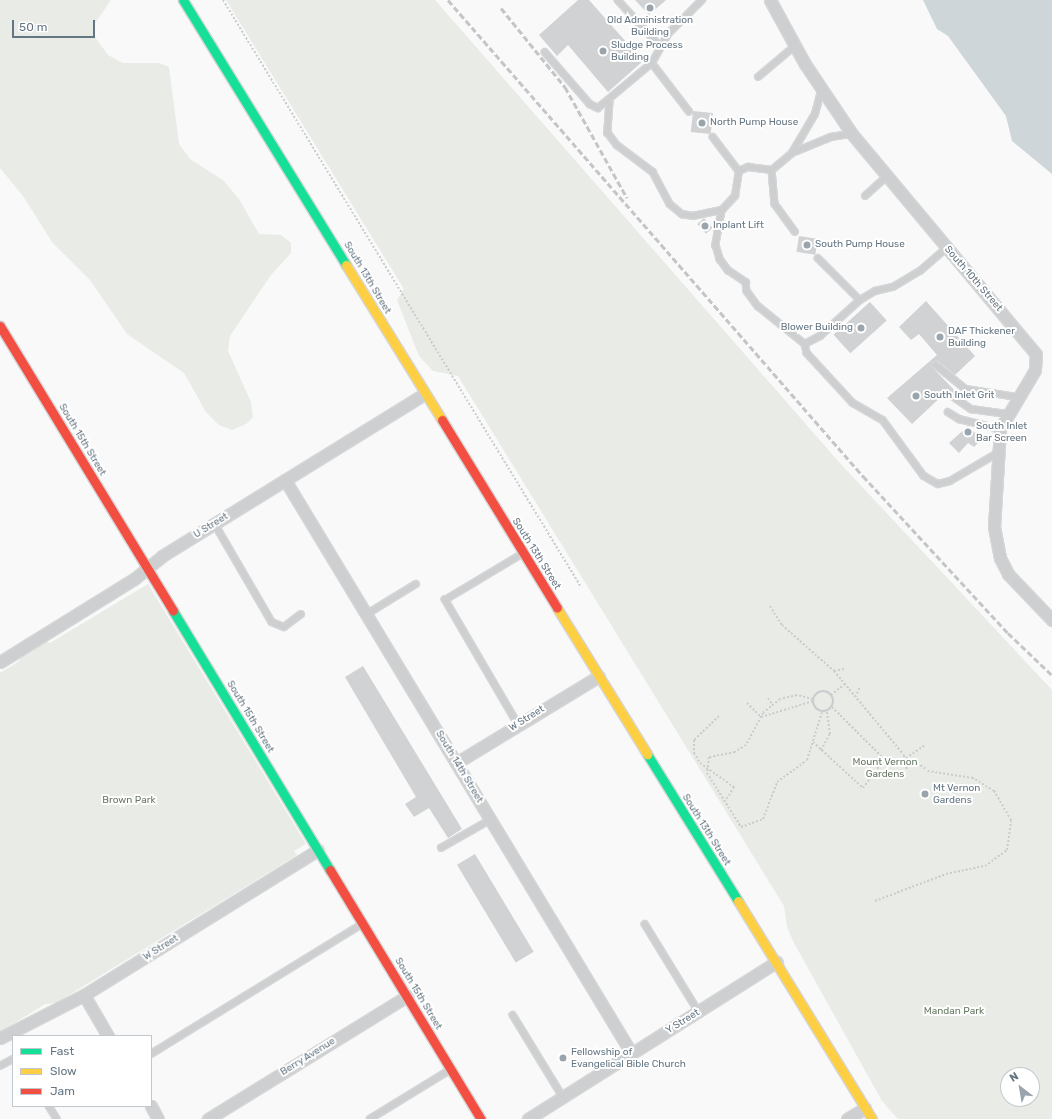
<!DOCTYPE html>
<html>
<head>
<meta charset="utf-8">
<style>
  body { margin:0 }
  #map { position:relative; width:1052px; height:1119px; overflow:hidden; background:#f9f9f9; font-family:Rubik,sans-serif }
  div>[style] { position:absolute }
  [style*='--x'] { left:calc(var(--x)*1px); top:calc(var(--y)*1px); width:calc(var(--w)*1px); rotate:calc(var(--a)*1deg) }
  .green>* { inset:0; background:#e8ebe6 }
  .water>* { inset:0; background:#ced6d9 }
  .building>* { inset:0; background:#d0d2d3; transform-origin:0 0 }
  .path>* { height:2px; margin-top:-1px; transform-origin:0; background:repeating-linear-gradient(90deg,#cbcccd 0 2px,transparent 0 4px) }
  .path>.ring { margin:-1px; padding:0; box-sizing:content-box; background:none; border:2px solid #cbcccd; border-radius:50% }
  .roads { filter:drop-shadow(1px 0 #d5d6d7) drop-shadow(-1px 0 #d5d6d7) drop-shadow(0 1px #d5d6d7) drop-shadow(0 -1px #d5d6d7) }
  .lane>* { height:5.5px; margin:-2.75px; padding:0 2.75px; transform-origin:2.75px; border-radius:2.75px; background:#cecfd0 }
  .street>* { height:11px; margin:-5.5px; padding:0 5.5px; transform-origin:5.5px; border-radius:5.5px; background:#cecfd0 }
  .fast>* { height:9px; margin:-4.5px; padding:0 4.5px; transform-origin:4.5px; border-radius:4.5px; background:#16e098 }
  .slow>* { height:9px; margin:-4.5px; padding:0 4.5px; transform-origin:4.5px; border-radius:4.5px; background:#ffcf43 }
  .jam>* { height:9px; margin:-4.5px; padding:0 4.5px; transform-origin:4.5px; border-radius:4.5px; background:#f24e42 }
  .rail>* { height:3px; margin-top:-1.5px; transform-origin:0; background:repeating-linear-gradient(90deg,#c3c5c6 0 6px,transparent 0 9px) }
  .dots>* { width:11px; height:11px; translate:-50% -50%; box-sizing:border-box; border:2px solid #fff; border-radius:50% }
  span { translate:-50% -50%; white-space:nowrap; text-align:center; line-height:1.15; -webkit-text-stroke:4px #fff; paint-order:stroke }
  .poi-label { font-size:10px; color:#657683 }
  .left { translate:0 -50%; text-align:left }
  .right { translate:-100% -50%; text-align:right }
  .street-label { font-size:10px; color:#657683 }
  .park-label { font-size:10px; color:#687a64 }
  .legend { position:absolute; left:12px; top:1035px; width:140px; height:72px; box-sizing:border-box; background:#fff; border:1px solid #c1c8cd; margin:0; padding:5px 7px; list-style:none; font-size:12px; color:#657683 }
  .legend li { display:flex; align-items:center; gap:8px; height:20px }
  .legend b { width:20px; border:1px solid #c1c8cd }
  .north { position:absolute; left:1000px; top:1067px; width:40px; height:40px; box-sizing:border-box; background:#fff; border:1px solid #c1c8cd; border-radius:50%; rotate:329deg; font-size:11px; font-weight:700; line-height:16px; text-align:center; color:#657683 }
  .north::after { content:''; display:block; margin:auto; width:14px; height:18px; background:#99a4ac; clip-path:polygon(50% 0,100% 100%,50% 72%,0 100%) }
  .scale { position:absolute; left:12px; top:20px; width:83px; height:18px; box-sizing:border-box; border:2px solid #657683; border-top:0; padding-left:5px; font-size:12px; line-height:14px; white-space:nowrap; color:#657683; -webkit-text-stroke:3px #fff; paint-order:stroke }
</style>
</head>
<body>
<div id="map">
  <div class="green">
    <i style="clip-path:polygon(0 0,111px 0,95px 23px,95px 37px,108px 55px,123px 63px,159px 63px,169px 67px,179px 144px,190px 159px,224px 181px,239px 199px,259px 234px,281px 235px,291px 243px,291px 253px,271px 275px,230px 336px,228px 351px,251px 402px,253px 417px,246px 424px,232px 430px,219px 425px,206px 412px,184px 373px,127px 334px,90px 280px,52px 242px,23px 196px,0 168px)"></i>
    <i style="clip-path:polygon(evenodd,226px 0,435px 0,838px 461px,1052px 690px,1052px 1119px,898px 1119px,882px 1101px,794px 943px,787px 927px,784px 906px,458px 376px,433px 371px,419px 356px,397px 300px,404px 289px,226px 0,1008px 1075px,1032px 1075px,1032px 1099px,1008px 1099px,1008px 1075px)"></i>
    <i style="clip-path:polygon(148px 584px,306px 844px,294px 851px,297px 855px,56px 1003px,45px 1004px,0 1032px,0 673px,18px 662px,25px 652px,44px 641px,50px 643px)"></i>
  </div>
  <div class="water">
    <i style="clip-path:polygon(923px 0,1052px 0,1052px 174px,1012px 141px,1006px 116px,948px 36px,937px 29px)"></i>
  </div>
  <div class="building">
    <i style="clip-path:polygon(578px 0,589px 0,643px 61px,608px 92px,568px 45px,557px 56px,539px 35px)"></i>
    <i style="clip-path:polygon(635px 0,666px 0,649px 15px)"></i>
    <i style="left:693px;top:111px;width:20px;height:21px;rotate:6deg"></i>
    <i style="left:704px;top:218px;width:13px;height:9px;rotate:48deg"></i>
    <i style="left:799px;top:236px;width:19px;height:16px;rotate:9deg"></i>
    <i style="clip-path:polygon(926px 301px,975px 356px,955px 375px,938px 361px,933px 362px,933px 368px,956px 392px,949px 399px,944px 394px,912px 424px,887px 398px,937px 355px,919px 334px,911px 340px,899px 327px)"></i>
    <i style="left:870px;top:302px;width:25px;height:49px;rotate:48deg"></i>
    <i style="clip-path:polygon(968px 426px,982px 439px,974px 447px,968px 443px,959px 453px,949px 443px)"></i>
    <i style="clip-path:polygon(363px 666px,462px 829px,448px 838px,429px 808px,414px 817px,405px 804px,416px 797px,345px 677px)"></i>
    <i style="left:475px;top:854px;width:114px;height:21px;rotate:59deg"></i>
  </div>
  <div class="path">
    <i style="--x:223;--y:0;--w:688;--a:58.62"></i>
    <i style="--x:770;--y:606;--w:22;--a:58"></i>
    <i style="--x:782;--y:625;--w:69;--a:41.5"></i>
    <i style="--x:834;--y:671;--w:109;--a:50.2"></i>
    <i style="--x:904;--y:755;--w:15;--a:79"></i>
    <i style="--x:834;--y:671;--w:10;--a:-11"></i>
    <i class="ring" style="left:813px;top:691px;width:18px;height:18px"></i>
    <i style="--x:831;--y:695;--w:18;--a:-38"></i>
    <i style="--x:855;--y:697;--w:11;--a:-63"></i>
    <i style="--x:768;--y:698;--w:7;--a:56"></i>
    <i style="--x:813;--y:699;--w:16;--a:-166"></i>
    <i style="--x:797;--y:695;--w:17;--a:167"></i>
    <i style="--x:780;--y:699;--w:22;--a:141"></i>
    <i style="--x:763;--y:713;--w:36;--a:118"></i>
    <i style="--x:746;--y:745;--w:13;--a:148"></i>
    <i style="--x:735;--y:752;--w:26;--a:169"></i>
    <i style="--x:709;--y:757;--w:16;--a:97"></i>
    <i style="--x:707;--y:773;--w:64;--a:57.8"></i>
    <i style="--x:741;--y:827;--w:23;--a:-20"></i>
    <i style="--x:763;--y:819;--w:40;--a:-69"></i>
    <i style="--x:777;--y:782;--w:37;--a:-36"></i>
    <i style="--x:807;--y:760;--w:50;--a:-72.6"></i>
    <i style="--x:747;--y:703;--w:20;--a:45"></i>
    <i style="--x:832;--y:707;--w:74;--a:45"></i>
    <i style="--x:884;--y:759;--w:33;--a:7"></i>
    <i style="--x:917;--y:763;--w:11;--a:34"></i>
    <i style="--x:719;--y:716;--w:35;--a:136"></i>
    <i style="--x:694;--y:740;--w:13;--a:90"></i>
    <i style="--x:694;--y:753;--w:12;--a:59"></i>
    <i style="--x:700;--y:763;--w:42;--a:35.2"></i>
    <i style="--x:734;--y:787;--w:15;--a:122"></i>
    <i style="--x:761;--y:717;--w:54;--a:-17.1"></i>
    <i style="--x:813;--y:742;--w:68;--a:42.6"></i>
    <i style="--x:863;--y:788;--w:36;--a:-54"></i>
    <i style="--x:821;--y:750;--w:18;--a:-61"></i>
    <i style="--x:830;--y:734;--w:22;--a:-98"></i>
    <i style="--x:906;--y:758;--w:22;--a:-34"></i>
    <i style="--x:875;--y:901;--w:76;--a:-20.8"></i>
    <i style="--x:946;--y:874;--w:40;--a:-12"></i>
    <i style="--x:985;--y:866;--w:27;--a:-36"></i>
    <i style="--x:1007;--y:850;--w:30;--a:-82"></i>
    <i style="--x:1011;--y:820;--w:34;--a:-120"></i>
    <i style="--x:994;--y:791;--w:25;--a:-148"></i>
    <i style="--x:973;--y:778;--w:46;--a:-171.2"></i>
  </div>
  <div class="roads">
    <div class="lane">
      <i style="--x:618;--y:0;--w:62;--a:47.6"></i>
      <i style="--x:545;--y:52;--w:69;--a:49.1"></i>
      <i style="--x:590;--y:104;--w:9;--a:27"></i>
      <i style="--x:598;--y:108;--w:70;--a:-39.8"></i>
      <i style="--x:652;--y:63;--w:33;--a:-61"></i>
      <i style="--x:668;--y:34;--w:48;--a:-45"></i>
      <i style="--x:652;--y:63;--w:61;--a:52.4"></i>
      <i style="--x:758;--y:77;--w:48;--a:-40"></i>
      <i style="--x:610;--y:101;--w:32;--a:94"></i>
      <i style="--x:608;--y:133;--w:15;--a:53"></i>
      <i style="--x:617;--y:145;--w:45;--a:36.9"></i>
      <i style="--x:653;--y:172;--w:36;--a:62"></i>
      <i style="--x:670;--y:204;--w:16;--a:40"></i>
      <i style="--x:682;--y:214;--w:11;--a:10"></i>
      <i style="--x:693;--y:216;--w:30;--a:-12"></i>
      <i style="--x:722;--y:210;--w:19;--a:-47"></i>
      <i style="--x:735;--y:196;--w:25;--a:-81"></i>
      <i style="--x:739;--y:171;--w:10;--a:-24"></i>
      <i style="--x:748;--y:167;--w:24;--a:7"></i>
      <i style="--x:772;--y:170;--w:26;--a:-40"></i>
      <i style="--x:792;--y:153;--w:45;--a:-59.5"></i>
      <i style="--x:815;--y:114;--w:24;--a:-75"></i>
      <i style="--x:713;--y:137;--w:43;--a:52.6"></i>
      <i style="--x:792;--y:153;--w:42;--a:-22.3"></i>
      <i style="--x:831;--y:137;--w:20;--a:-9"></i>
      <i style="--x:772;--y:170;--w:34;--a:85"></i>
      <i style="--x:775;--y:204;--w:34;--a:54"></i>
      <i style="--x:865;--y:196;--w:27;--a:-42"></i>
      <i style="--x:722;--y:210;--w:36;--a:100"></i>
      <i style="--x:716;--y:245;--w:15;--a:74"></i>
      <i style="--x:720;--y:259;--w:14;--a:54"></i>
      <i style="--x:728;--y:270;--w:22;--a:34"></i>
      <i style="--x:746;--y:282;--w:9;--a:84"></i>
      <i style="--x:747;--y:291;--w:19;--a:54"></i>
      <i style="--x:758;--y:306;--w:60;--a:39"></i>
      <i style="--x:805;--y:344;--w:17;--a:-28"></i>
      <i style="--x:820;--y:336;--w:54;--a:-42"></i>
      <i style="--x:860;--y:300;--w:17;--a:-31"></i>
      <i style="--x:875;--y:291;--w:18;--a:-13"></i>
      <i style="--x:893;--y:287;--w:31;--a:-31"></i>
      <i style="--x:920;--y:271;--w:35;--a:-41"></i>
      <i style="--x:818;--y:258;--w:59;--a:45"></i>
      <i style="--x:805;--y:344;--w:9;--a:77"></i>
      <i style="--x:807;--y:353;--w:68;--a:47.4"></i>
      <i style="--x:853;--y:403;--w:34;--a:30"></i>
      <i style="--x:883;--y:420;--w:69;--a:53.8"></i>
      <i style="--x:924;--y:476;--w:16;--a:30"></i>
      <i style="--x:938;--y:484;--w:12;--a:-14"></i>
      <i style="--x:950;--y:481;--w:56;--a:-30.3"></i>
      <i style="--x:936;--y:365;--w:38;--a:39"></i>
      <i style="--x:966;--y:389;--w:52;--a:8.9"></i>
      <i style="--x:954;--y:397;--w:21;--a:35"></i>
      <i style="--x:971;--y:409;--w:36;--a:8"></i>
      <i style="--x:948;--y:412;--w:13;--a:32"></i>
      <i style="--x:959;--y:419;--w:42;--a:13.7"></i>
      <i style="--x:215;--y:524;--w:113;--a:59.8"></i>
      <i style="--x:272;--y:622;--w:13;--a:23"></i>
      <i style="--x:284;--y:627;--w:21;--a:-37"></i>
      <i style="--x:367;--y:614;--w:57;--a:-31.5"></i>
      <i style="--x:518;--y:725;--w:145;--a:-120.3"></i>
      <i style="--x:445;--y:600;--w:90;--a:-30.9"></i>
      <i style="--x:441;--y:848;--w:56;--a:-29.7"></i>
      <i style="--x:645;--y:924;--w:103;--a:58.5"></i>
      <i style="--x:513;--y:1015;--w:96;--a:58.6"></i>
      <i style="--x:151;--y:1054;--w:248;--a:-31.6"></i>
      <i style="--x:0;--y:1066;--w:15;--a:-28"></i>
      <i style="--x:49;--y:1106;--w:15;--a:58"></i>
      <i style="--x:370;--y:1119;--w:94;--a:-31.5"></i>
    </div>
    <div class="street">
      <i style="--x:770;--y:0;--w:73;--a:61.3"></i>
      <i style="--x:805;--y:64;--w:84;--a:56.1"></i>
      <i style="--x:852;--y:134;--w:287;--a:50.1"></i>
      <i style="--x:1036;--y:354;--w:16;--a:94"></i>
      <i style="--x:1035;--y:370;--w:69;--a:120.7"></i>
      <i style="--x:1000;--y:429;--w:98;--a:93.5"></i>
      <i style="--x:994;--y:527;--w:32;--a:79"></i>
      <i style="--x:1000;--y:558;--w:18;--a:63"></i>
      <i style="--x:1008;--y:574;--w:64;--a:46.3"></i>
      <i style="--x:285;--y:480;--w:671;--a:58.85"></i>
      <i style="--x:0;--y:662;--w:158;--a:-31.8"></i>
      <i style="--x:134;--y:579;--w:36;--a:-39"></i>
      <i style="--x:162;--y:556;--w:308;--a:-31.7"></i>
      <i style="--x:456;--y:763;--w:167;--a:-31.3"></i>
      <i style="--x:84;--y:995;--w:48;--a:59.7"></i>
      <i style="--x:0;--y:1038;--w:94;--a:-27.1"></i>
      <i style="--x:84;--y:995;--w:275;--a:-31.8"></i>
      <i style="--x:151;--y:1106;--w:15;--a:62"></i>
      <i style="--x:208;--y:1119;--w:234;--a:-31.7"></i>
      <i style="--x:528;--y:1119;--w:294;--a:-32.3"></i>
      <i style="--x:847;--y:1119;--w:21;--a:-31"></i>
    </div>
    <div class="fast">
      <i style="--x:183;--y:0;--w:311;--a:58.4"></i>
      <i style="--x:173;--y:611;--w:303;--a:58.8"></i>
      <i style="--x:647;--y:754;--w:173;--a:58.2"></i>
    </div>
    <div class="slow">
      <i style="--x:346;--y:265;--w:182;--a:58.2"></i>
      <i style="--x:557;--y:608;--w:172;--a:58.3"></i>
      <i style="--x:738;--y:901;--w:256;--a:58.4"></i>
    </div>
    <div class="jam">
      <i style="--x:0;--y:326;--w:333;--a:58.7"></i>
      <i style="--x:442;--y:420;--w:220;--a:58.5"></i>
      <i style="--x:330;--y:870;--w:291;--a:58.8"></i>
    </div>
  </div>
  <div class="rail">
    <i style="--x:448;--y:0;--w:632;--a:48.92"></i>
    <i style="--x:863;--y:476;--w:214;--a:47.3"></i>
    <i style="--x:1008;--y:633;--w:61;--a:43.7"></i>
    <i style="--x:501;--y:8;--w:102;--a:51"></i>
    <i style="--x:565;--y:87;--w:127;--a:60.8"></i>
  </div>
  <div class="dots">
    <i style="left:650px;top:8px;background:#99a4ac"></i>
    <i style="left:603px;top:51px;background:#99a4ac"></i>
    <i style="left:702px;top:123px;background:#99a4ac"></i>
    <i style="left:705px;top:226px;background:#99a4ac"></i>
    <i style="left:807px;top:245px;background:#99a4ac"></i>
    <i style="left:861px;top:328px;background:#99a4ac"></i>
    <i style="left:940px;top:337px;background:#99a4ac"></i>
    <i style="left:916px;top:396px;background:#99a4ac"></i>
    <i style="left:968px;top:432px;background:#99a4ac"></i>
    <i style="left:925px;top:794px;background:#99a4ac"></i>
    <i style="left:563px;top:1058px;background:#99a4ac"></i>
  </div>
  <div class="poi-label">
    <span style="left:650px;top:26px">Old Administration<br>Building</span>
    <span class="left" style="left:611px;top:51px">Sludge Process<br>Building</span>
    <span class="left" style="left:710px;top:123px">North Pump House</span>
    <span class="left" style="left:713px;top:226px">Inplant Lift</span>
    <span class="left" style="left:815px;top:245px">South Pump House</span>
    <span class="right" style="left:853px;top:328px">Blower Building</span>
    <span class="left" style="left:948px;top:337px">DAF Thickener<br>Building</span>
    <span class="left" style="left:924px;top:396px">South Inlet Grit</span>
    <span class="left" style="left:976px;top:432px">South Inlet<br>Bar Screen</span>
    <span class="left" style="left:933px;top:794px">Mt Vernon<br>Gardens</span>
    <span class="left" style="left:571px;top:1058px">Fellowship of<br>Evangelical Bible Church</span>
  </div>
  <div class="street-label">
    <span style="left:367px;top:278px;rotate:59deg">South 13th Street</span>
    <span style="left:973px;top:279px;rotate:49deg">South 10th Street</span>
    <span style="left:82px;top:440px;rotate:59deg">South 15th Street</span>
    <span style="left:211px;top:526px;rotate:-32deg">U Street</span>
    <span style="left:536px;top:554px;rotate:58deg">South 13th Street</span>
    <span style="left:250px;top:717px;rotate:59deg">South 15th Street</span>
    <span style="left:527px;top:719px;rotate:-32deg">W Street</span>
    <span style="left:459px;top:767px;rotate:59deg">South 14th Street</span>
    <span style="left:706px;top:830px;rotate:58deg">South 13th Street</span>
    <span style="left:161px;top:948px;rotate:-32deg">W Street</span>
    <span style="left:418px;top:994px;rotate:59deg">South 15th Street</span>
    <span style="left:683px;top:1022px;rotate:-32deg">Y Street</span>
    <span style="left:308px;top:1057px;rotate:-32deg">Berry Avenue</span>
  </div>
  <div class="park-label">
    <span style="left:885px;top:768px">Mount Vernon<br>Gardens</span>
    <span style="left:129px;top:801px">Brown Park</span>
    <span style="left:954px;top:1012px">Mandan Park</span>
  </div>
  <ul class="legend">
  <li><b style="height:5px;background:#16e098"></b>Fast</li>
  <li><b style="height:5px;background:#ffcf43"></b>Slow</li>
  <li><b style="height:5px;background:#f24e42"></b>Jam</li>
  </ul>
  <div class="north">N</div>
  <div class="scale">50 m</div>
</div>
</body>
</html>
